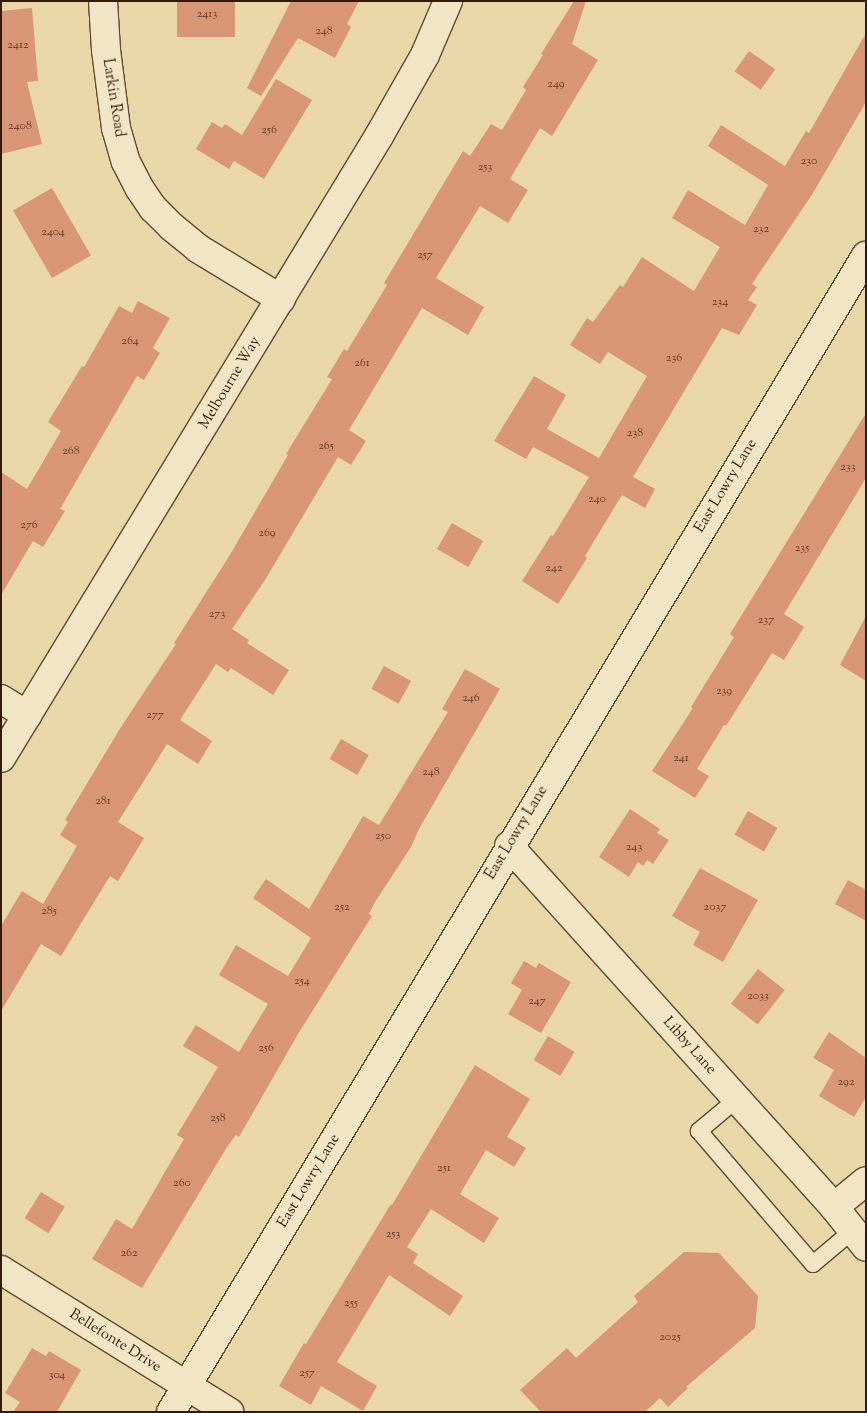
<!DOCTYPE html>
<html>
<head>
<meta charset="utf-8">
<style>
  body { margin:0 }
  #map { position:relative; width:867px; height:1413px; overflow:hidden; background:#e9d7a8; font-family:"Sorts Mill Goudy",serif }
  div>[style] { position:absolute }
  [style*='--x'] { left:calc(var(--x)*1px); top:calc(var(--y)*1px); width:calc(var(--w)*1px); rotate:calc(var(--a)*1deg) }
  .building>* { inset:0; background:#d99674; transform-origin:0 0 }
  .roads { filter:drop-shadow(1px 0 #614932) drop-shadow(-1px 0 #614932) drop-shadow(0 1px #614932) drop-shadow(0 -1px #614932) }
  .service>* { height:16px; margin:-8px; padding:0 8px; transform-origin:8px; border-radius:8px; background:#f1e5c6 }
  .minor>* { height:28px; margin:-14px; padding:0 14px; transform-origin:14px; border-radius:14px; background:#f1e5c6 }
  .tertiary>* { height:28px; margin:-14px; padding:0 14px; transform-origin:14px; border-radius:14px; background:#f1e5c6 }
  span { translate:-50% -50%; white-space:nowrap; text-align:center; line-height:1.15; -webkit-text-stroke:4px #f1e5c6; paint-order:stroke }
  .number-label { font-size:12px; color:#5d3924 }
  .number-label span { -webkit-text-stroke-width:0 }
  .street-label { font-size:15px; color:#341a0a }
  .frame { position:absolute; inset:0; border:2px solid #341a0a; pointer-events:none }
</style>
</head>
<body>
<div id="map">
  <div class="building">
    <i style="left:177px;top:1px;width:58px;height:36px"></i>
    <i style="clip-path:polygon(291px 1px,359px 1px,347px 24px,351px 27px,335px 58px,298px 38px,261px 96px,247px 88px)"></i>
    <i style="clip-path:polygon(574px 1px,586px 1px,572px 44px,598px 60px,552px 136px,540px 128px,510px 179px,528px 190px,508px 223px,480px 206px,436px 278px,484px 307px,468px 335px,422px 308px,349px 430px,366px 441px,351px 465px,338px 457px,265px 580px,232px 629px,249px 640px,247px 643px,289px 670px,273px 695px,231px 668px,228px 672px,216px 664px,180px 720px,212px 741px,198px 764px,167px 744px,118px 822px,144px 838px,118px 881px,110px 876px,61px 956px,41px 944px,1px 1011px,1px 926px,22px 891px,43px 904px,77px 846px,60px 835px,68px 822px,65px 820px,121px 727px,176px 644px,174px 643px,228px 558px,288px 455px,286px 454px,332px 379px,327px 377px,344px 349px,347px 351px,387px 285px,384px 283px,463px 151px,470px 156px,491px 124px,502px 130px,526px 90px,523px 87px,543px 55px,541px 54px)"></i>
    <i style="clip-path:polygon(32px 8px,38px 81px,27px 82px,42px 144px,1px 154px,1px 11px)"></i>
    <i style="clip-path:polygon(866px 33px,866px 102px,813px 193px,752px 284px,757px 287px,748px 300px,757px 305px,739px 335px,722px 328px,633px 477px,655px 489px,645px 508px,622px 495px,585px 556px,587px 558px,558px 604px,522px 581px,551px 535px,553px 536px,589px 477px,533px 447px,526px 459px,494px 441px,534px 376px,566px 395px,547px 429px,599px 458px,647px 376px,608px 352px,600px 364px,570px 345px,587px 318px,593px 322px,620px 285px,623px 287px,642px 257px,694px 291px,720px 247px,672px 218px,688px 190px,745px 225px,768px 185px,708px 146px,721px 125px,785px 166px,806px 131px,809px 133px)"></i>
    <i style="left:749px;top:51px;width:32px;height:25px;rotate:35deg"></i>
    <i style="clip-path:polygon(276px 79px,312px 100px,264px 179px,234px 161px,229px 169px,196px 149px,212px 122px,222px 128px,225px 124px,242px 135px)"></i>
    <i style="left:52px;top:188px;width:78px;height:45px;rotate:60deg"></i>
    <i style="clip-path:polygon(138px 301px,170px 318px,153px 348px,160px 353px,144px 380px,137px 376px,60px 509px,65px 511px,43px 547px,33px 541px,1px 595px,1px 472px,27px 489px,61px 431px,48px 422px,82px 366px,84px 367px,119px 306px,132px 313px)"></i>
    <i style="clip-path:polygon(866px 413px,866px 478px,784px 614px,804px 627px,784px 660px,772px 653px,726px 726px,724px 725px,697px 769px,709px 776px,695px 798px,652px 771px,693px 708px,691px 707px,734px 637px,730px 634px)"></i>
    <i style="left:452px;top:523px;width:36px;height:30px;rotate:30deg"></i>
    <i style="clip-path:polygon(866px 616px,866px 681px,840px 665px)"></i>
    <i style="left:384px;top:666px;width:31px;height:26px;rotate:29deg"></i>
    <i style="clip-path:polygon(465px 669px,500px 689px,420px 827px,411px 847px,375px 902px,369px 914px,372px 916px,298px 1034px,239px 1137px,236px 1135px,227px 1147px,142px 1288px,92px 1259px,116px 1219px,132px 1229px,184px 1139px,177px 1135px,218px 1067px,183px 1046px,196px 1025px,239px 1052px,268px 1004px,219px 975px,236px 945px,288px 976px,311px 938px,253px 898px,266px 879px,309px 909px,363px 816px,379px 825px,448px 712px,442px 709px)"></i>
    <i style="left:341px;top:739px;width:32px;height:23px;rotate:30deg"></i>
    <i style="clip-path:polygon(630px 809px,660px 829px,657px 833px,669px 840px,653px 864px,647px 860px,643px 866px,638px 862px,629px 877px,599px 857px)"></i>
    <i style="left:748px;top:811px;width:34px;height:27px;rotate:30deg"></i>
    <i style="clip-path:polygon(700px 868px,758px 900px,723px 962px,693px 945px,700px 932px,672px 916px)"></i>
    <i style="clip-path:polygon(848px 880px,866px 890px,866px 921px,835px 904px)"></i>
    <i style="clip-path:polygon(524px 961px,536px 968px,539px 963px,571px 982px,541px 1033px,508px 1014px,522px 990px,511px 983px)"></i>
    <i style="left:758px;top:969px;width:34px;height:44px;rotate:38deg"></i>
    <i style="clip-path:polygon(829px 1032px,866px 1058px,866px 1097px,854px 1117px,819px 1096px,834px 1070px,813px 1058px)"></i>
    <i style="left:548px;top:1036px;width:31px;height:28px;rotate:31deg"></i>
    <i style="clip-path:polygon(475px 1065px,530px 1099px,507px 1137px,526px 1148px,514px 1167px,486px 1150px,460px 1194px,499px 1218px,484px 1243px,431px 1209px,407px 1247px,418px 1254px,413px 1263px,463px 1296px,450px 1316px,389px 1275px,337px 1362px,377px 1386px,363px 1411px,321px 1386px,311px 1405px,279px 1386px,304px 1343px,306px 1344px,391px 1204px,392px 1205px)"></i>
    <i style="left:41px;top:1192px;width:28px;height:31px;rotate:32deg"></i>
    <i style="clip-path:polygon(684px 1252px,719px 1253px,758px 1296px,755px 1328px,686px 1387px,688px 1388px,668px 1407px,660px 1398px,645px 1412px,541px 1412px,520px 1390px,567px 1348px,576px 1358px,638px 1302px,634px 1296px)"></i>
    <i style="clip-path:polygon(32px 1348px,46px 1356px,49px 1351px,81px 1370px,57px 1412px,13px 1412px,20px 1402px,5px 1393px)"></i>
  </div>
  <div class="roads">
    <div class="service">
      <i style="--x:737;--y:1099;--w:50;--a:139.9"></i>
      <i style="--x:699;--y:1131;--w:175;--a:49.4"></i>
      <i style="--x:813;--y:1264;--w:51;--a:-40.2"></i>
    </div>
    <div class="minor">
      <i style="--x:103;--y:1;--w:49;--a:86.5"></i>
      <i style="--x:106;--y:50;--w:79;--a:82.7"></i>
      <i style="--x:116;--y:128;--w:35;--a:74"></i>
      <i style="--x:126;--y:162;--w:30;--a:63"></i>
      <i style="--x:140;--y:189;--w:23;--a:56"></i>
      <i style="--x:153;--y:208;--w:27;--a:45"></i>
      <i style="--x:172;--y:227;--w:35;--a:39"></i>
      <i style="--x:199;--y:249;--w:96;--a:31.4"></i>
      <i style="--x:1;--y:699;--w:31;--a:32"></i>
      <i style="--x:1;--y:758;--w:728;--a:-58.71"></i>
      <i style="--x:379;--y:136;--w:93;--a:-60.4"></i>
      <i style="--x:425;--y:55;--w:59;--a:-66.9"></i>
      <i style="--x:509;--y:846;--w:486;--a:48"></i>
      <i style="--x:834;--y:1207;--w:51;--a:51.3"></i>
      <i style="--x:834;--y:1207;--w:41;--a:-39.1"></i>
      <i style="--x:171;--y:1412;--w:1349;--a:-58.99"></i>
    </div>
    <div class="tertiary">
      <i style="--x:1;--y:1270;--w:269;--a:31.9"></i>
    </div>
  </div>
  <div class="number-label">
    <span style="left:207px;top:15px">2413</span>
    <span style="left:324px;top:32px">248</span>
    <span style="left:18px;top:46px">2412</span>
    <span style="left:556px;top:85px">249</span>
    <span style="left:20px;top:127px">2408</span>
    <span style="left:269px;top:131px">256</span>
    <span style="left:809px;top:162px">230</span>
    <span style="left:485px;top:168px">253</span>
    <span style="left:761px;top:230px">232</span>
    <span style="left:53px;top:233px">2404</span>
    <span style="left:425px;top:256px">257</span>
    <span style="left:720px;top:303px">234</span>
    <span style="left:130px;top:342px">264</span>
    <span style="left:674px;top:359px">236</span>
    <span style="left:362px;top:364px">261</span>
    <span style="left:635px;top:434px">238</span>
    <span style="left:326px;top:447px">265</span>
    <span style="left:71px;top:452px">268</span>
    <span style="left:848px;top:468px">233</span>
    <span style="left:597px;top:500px">240</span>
    <span style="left:29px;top:526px">276</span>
    <span style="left:267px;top:534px">269</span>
    <span style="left:802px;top:549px">235</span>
    <span style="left:554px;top:569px">242</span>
    <span style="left:217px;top:615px">273</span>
    <span style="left:766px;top:621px">237</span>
    <span style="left:724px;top:692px">239</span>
    <span style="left:471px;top:699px">246</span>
    <span style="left:155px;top:716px">277</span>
    <span style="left:681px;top:759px">241</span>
    <span style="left:431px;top:773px">248</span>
    <span style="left:103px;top:802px">281</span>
    <span style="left:383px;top:837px">250</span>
    <span style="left:634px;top:848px">243</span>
    <span style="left:342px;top:908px">252</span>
    <span style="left:715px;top:908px">2037</span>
    <span style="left:49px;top:912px">285</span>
    <span style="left:302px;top:982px">254</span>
    <span style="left:758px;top:997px">2033</span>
    <span style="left:537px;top:1002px">247</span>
    <span style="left:266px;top:1049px">256</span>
    <span style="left:846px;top:1083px">292</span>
    <span style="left:218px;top:1119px">258</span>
    <span style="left:444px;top:1169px">251</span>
    <span style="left:182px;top:1184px">260</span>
    <span style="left:393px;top:1235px">253</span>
    <span style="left:129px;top:1254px">262</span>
    <span style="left:351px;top:1304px">255</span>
    <span style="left:670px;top:1338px">2025</span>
    <span style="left:307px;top:1374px">257</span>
    <span style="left:57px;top:1376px">304</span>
  </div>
  <div class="street-label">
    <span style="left:113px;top:98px;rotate:81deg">Larkin Road</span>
    <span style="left:230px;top:383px;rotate:-59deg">Melbourne Way</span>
    <span style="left:726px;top:486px;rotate:-59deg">East Lowry Lane</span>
    <span style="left:517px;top:833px;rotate:-59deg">East Lowry Lane</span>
    <span style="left:689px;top:1046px;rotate:48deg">Libby Lane</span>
    <span style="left:309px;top:1181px;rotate:-59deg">East Lowry Lane</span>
    <span style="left:115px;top:1341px;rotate:32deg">Bellefonte Drive</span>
  </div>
  <div class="frame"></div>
</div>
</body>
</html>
